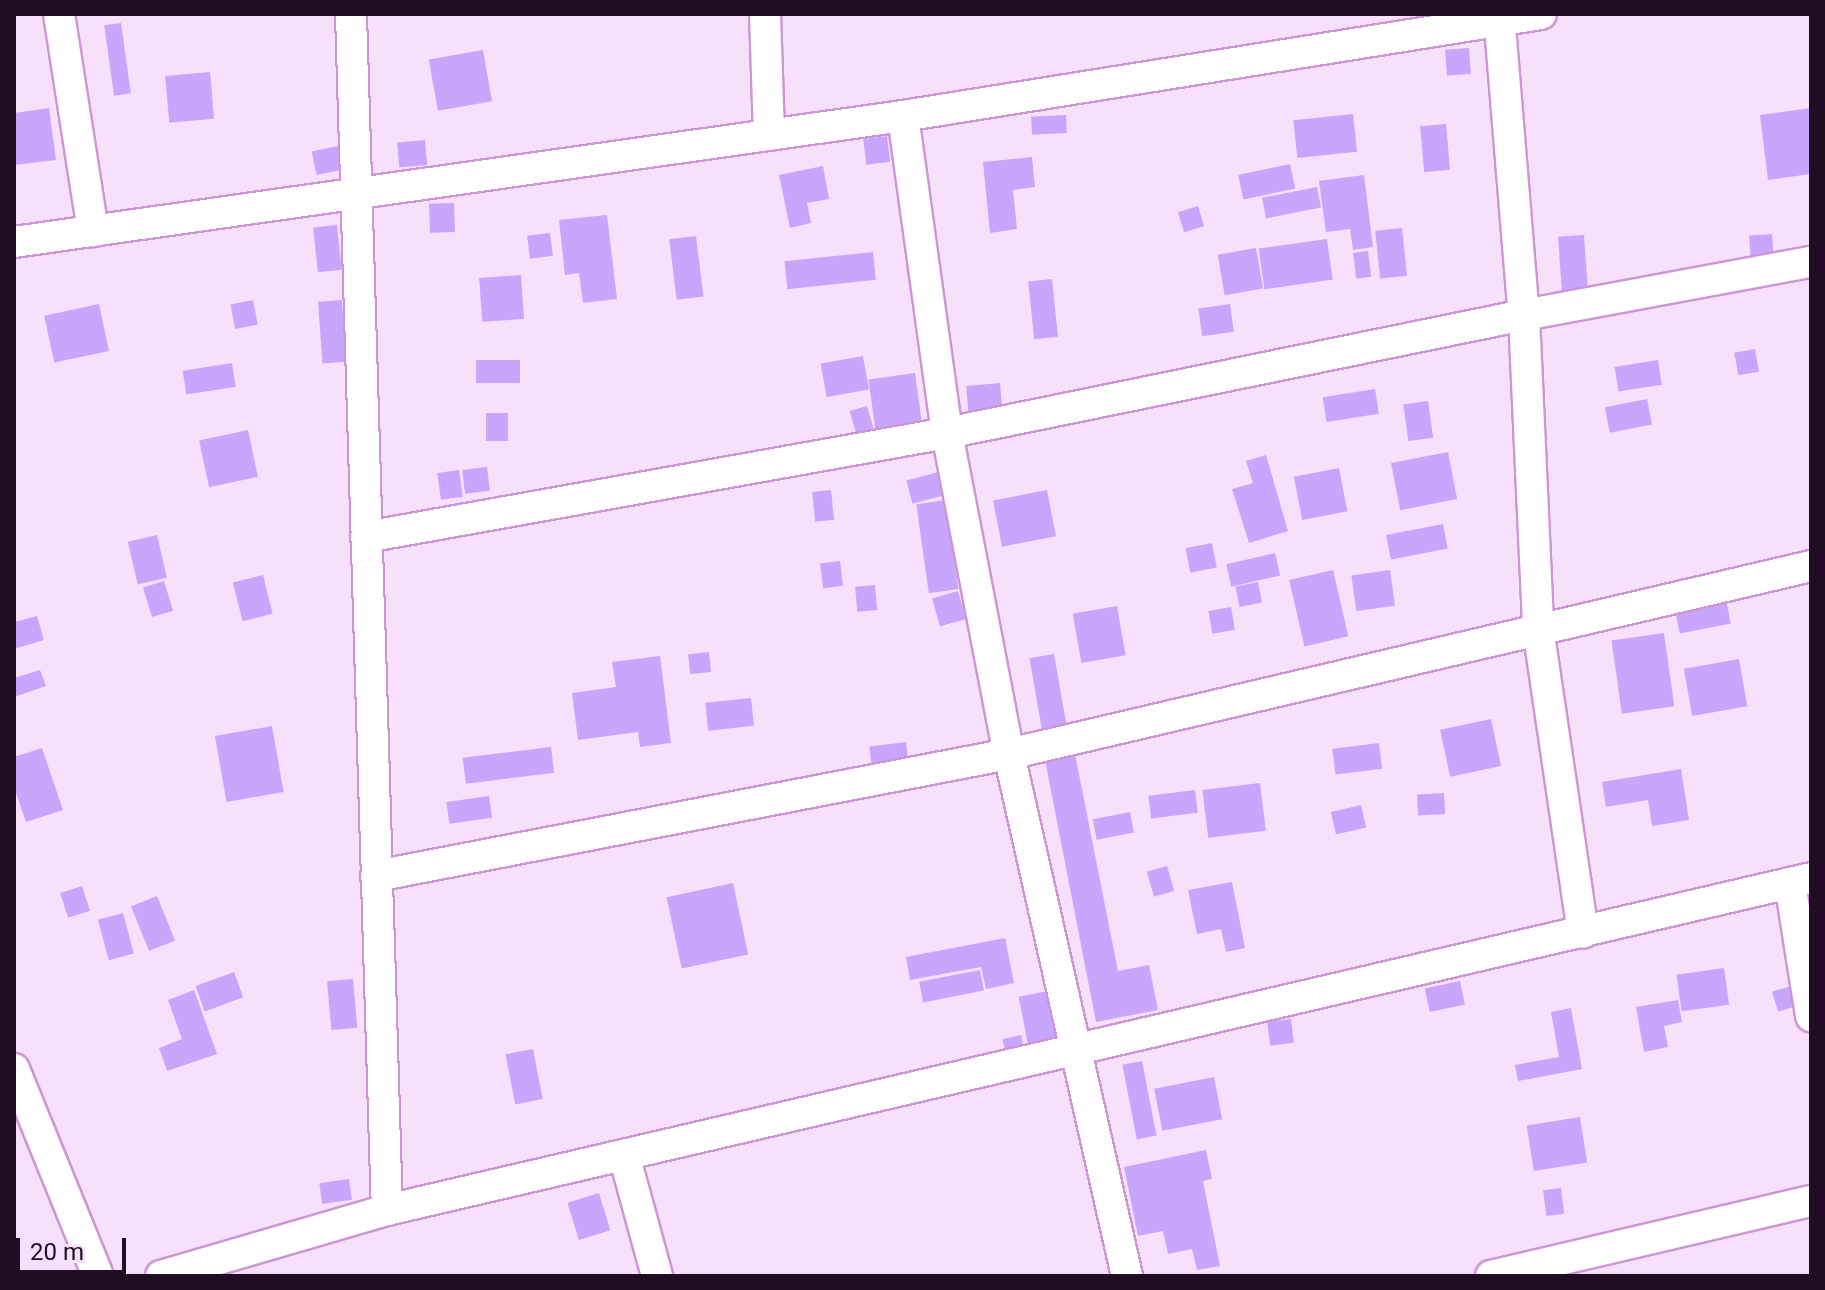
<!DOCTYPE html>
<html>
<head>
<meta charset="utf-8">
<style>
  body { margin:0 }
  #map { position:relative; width:1825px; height:1290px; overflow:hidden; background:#f7e0fb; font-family:Roboto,sans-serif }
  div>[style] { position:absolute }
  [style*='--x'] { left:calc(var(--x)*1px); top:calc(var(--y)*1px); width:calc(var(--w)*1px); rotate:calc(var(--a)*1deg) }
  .building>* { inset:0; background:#c9a6fe; transform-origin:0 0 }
  .roads { filter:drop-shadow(2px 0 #cc96d5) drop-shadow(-2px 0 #cc96d5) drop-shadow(0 2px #cc96d5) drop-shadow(0 -2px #cc96d5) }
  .street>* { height:30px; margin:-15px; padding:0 15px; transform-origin:15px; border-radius:15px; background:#fff }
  span { translate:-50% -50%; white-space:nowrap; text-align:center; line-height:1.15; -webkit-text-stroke:6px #f7e0fb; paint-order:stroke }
  .frame { position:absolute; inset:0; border:16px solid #200c23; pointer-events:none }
  .scale { position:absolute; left:16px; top:1238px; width:110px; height:36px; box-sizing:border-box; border:4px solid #200c23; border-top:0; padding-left:10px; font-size:24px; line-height:28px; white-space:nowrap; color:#200c23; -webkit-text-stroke:6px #f7e0fb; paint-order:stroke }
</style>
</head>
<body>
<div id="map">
  <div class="building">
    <i style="left:121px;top:23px;width:71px;height:17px;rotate:82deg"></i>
    <i style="left:1469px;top:48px;width:26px;height:24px;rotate:86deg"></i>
    <i style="left:483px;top:50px;width:52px;height:55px;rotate:80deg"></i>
    <i style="left:210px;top:72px;width:47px;height:45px;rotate:85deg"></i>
    <i style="clip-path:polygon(49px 108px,56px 160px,14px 165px,14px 113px)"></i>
    <i style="clip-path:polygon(1811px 108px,1811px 174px,1768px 180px,1760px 115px)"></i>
    <i style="left:1353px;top:114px;width:38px;height:60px;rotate:84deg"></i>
    <i style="left:1066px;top:115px;width:18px;height:35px;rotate:87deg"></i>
    <i style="left:1446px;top:124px;width:46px;height:26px;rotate:85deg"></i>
    <i style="left:887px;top:136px;width:26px;height:24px;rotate:83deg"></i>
    <i style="left:425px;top:140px;width:25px;height:28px;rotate:85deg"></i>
    <i style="left:338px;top:146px;width:24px;height:27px;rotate:78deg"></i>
    <i style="clip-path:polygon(1032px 157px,1035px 187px,1013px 190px,1017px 229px,990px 233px,983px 162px)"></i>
    <i style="left:1290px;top:164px;width:25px;height:53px;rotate:78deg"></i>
    <i style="clip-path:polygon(823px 166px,829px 199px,807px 203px,811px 223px,790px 228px,779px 175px)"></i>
    <i style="clip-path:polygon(1364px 175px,1373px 247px,1353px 250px,1350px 229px,1326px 232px,1319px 181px)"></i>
    <i style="left:1317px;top:187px;width:21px;height:56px;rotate:79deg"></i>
    <i style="left:454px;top:203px;width:29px;height:25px;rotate:88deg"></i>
    <i style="left:1198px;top:206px;width:21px;height:21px;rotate:73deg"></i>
    <i style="clip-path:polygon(607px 215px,617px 299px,583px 303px,579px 273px,565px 275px,559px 220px)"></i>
    <i style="left:337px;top:225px;width:45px;height:24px;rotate:84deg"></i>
    <i style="left:1402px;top:228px;width:48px;height:27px;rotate:84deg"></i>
    <i style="left:550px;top:233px;width:23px;height:23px;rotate:83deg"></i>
    <i style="left:1772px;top:234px;width:27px;height:23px;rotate:86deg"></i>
    <i style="left:1584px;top:235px;width:60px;height:26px;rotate:86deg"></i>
    <i style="left:696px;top:236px;width:61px;height:27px;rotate:83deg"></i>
    <i style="left:1327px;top:239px;width:41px;height:69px;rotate:82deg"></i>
    <i style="left:1256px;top:248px;width:41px;height:39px;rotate:80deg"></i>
    <i style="left:1368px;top:251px;width:26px;height:15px;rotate:83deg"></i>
    <i style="left:873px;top:252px;width:28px;height:89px;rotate:84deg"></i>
    <i style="left:521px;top:275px;width:44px;height:42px;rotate:86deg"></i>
    <i style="left:1052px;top:279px;width:58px;height:24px;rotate:84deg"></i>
    <i style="left:253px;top:300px;width:25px;height:23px;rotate:79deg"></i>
    <i style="left:342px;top:300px;width:62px;height:24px;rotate:86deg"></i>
    <i style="left:99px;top:304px;width:48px;height:56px;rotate:78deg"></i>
    <i style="left:1230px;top:304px;width:28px;height:32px;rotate:82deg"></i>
    <i style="left:1755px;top:349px;width:23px;height:21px;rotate:80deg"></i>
    <i style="left:863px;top:356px;width:34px;height:43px;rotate:80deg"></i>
    <i style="left:520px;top:360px;width:23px;height:44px;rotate:90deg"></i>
    <i style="left:1658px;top:360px;width:25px;height:44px;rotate:81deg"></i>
    <i style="left:232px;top:363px;width:24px;height:50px;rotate:81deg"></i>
    <i style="left:915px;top:373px;width:52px;height:47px;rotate:82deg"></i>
    <i style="left:1000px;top:383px;width:44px;height:34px;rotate:85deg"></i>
    <i style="left:1375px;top:389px;width:25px;height:53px;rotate:81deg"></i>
    <i style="left:1647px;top:399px;width:26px;height:43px;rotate:79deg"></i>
    <i style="left:1428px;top:401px;width:37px;height:25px;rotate:82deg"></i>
    <i style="left:867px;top:406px;width:25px;height:18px;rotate:74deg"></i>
    <i style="left:486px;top:413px;width:22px;height:28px"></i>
    <i style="left:248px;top:430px;width:48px;height:50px;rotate:78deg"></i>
    <i style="left:1448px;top:452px;width:48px;height:58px;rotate:79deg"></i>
    <i style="clip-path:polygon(1266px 455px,1288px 531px,1249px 543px,1232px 489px,1253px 483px,1246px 461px)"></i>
    <i style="left:487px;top:467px;width:24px;height:25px;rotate:83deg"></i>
    <i style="left:1339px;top:468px;width:44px;height:46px;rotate:79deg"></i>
    <i style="left:459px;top:470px;width:27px;height:22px;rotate:82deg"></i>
    <i style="left:946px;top:470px;width:24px;height:41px;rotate:75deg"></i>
    <i style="left:831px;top:490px;width:30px;height:19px;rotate:84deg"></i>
    <i style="left:1047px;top:490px;width:47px;height:55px;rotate:79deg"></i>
    <i style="left:946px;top:500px;width:90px;height:30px;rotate:82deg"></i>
    <i style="left:1443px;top:524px;width:25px;height:58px;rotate:79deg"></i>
    <i style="left:157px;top:535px;width:44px;height:30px;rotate:77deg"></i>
    <i style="left:1212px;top:543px;width:25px;height:27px;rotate:79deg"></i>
    <i style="left:1275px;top:553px;width:23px;height:50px;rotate:77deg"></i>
    <i style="left:840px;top:561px;width:25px;height:20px;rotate:83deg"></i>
    <i style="left:1333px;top:570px;width:68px;height:45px;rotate:77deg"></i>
    <i style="left:1390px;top:570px;width:36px;height:39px;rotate:82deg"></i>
    <i style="left:263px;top:575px;width:40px;height:31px;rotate:76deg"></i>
    <i style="left:164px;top:581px;width:31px;height:22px;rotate:73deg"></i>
    <i style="left:1258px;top:582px;width:21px;height:23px;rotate:79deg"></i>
    <i style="left:875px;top:585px;width:25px;height:20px;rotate:85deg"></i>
    <i style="left:958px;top:591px;width:29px;height:27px;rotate:74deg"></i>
    <i style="left:1726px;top:599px;width:25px;height:52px;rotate:79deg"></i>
    <i style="left:1117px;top:606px;width:50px;height:45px;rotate:80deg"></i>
    <i style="left:1231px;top:607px;width:23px;height:23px;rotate:80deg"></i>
    <i style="clip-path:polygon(37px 616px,44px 640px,14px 649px,14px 622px)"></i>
    <i style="left:1664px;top:633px;width:74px;height:53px;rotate:82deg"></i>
    <i style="left:709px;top:652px;width:20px;height:21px;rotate:84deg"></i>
    <i style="left:1054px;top:654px;width:72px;height:25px;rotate:80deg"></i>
    <i style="clip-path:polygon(660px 656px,671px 743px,640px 747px,638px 732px,578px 740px,572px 693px,616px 687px,612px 662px)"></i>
    <i style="left:1739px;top:659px;width:48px;height:56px;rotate:80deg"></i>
    <i style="clip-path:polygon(40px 670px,46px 686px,14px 697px,14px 678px)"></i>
    <i style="left:751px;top:698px;width:28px;height:46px;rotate:84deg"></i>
    <i style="left:1491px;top:719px;width:48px;height:52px;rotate:78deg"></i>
    <i style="left:272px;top:726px;width:67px;height:58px;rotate:80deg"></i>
    <i style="left:906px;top:742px;width:23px;height:37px;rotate:83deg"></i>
    <i style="left:1379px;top:743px;width:26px;height:47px;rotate:83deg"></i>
    <i style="left:551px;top:747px;width:26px;height:89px;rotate:83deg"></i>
    <i style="clip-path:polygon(42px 748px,63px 810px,26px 822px,14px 787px,14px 757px)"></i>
    <i style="clip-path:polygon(1075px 754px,1118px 971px,1149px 965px,1158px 1010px,1096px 1022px,1045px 760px)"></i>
    <i style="clip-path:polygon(1681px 769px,1689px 820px,1652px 826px,1648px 800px,1606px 807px,1602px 782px)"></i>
    <i style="left:1260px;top:783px;width:48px;height:58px;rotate:83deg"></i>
    <i style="left:1195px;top:790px;width:23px;height:47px;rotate:83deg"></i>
    <i style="left:1444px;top:793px;width:21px;height:27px;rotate:87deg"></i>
    <i style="left:489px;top:796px;width:22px;height:43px;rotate:82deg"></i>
    <i style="left:1361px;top:805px;width:23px;height:31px;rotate:77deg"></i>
    <i style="left:1130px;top:812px;width:21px;height:38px;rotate:79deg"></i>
    <i style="left:1167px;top:866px;width:26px;height:21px;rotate:74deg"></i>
    <i style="clip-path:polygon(1232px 882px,1245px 948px,1226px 952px,1221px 929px,1197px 934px,1188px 890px)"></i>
    <i style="left:733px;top:883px;width:73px;height:68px;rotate:78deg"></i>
    <i style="left:82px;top:886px;width:26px;height:23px;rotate:72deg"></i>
    <i style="left:157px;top:896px;width:48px;height:28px;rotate:68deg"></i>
    <i style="left:123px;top:913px;width:42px;height:26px;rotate:75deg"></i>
    <i style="clip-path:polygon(1005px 938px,1014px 983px,986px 989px,981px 967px,910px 980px,906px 957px)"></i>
    <i style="left:1724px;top:968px;width:37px;height:48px;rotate:82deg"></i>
    <i style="left:980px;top:970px;width:21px;height:62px;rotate:79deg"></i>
    <i style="left:234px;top:972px;width:27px;height:41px;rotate:70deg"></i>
    <i style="left:353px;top:979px;width:49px;height:26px;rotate:85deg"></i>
    <i style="left:1460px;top:981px;width:24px;height:36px;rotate:78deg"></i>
    <i style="left:1794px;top:985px;width:21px;height:23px;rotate:73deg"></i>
    <i style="clip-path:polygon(194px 990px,217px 1054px,167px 1071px,159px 1048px,182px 1039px,168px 1000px)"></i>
    <i style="left:1053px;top:990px;width:56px;height:35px;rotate:79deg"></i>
    <i style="clip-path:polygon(1678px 1000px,1682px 1022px,1664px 1026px,1668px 1047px,1644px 1052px,1636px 1007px)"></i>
    <i style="clip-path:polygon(1571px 1008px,1582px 1069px,1518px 1081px,1515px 1065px,1559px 1057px,1551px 1012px)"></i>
    <i style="left:1291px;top:1019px;width:24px;height:24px;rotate:83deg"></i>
    <i style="left:1021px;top:1035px;width:31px;height:19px;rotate:77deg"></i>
    <i style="left:533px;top:1049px;width:51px;height:28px;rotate:79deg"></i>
    <i style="left:1142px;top:1061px;width:76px;height:20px;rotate:79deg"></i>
    <i style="left:1214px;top:1077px;width:43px;height:61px;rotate:79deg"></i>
    <i style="left:1580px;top:1117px;width:46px;height:54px;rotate:81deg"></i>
    <i style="clip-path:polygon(1206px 1150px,1212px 1179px,1203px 1181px,1220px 1266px,1197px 1270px,1192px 1249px,1168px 1254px,1163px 1231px,1138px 1236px,1124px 1167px)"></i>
    <i style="left:349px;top:1179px;width:21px;height:30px;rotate:82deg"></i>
    <i style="left:1561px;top:1188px;width:26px;height:18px;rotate:83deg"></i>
    <i style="left:599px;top:1193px;width:39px;height:33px;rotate:73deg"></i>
  </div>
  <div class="roads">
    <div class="street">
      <i style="--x:59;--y:14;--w:220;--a:81.1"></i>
      <i style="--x:351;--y:14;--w:1197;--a:88.28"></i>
      <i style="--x:765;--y:14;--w:121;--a:88.1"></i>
      <i style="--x:1499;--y:14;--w:302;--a:85.3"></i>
      <i style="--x:1524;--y:315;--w:313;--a:87.4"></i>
      <i style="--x:1538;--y:628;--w:308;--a:81.6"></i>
      <i style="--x:903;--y:116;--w:320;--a:82.1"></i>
      <i style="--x:947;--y:433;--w:327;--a:79.1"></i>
      <i style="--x:1009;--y:754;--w:535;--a:77.26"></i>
      <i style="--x:14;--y:242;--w:898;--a:-8.07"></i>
      <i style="--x:903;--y:116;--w:646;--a:-9.08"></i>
      <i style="--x:366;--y:537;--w:590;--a:-10.15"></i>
      <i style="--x:947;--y:433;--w:589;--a:-11.56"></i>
      <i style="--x:1524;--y:315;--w:292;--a:-10.5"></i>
      <i style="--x:376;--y:876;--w:645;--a:-10.91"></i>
      <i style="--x:1009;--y:754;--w:824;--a:-13.19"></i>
      <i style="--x:1790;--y:883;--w:135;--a:81"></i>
      <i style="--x:14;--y:1069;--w:223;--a:67.9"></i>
      <i style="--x:624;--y:1155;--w:125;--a:74.7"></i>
      <i style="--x:161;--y:1276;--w:235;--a:-16.3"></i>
      <i style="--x:387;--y:1210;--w:1462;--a:-13.12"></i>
      <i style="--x:1491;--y:1276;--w:329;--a:-13.2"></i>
    </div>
  </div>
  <div class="frame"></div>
  <div class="scale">20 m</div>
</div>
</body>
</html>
